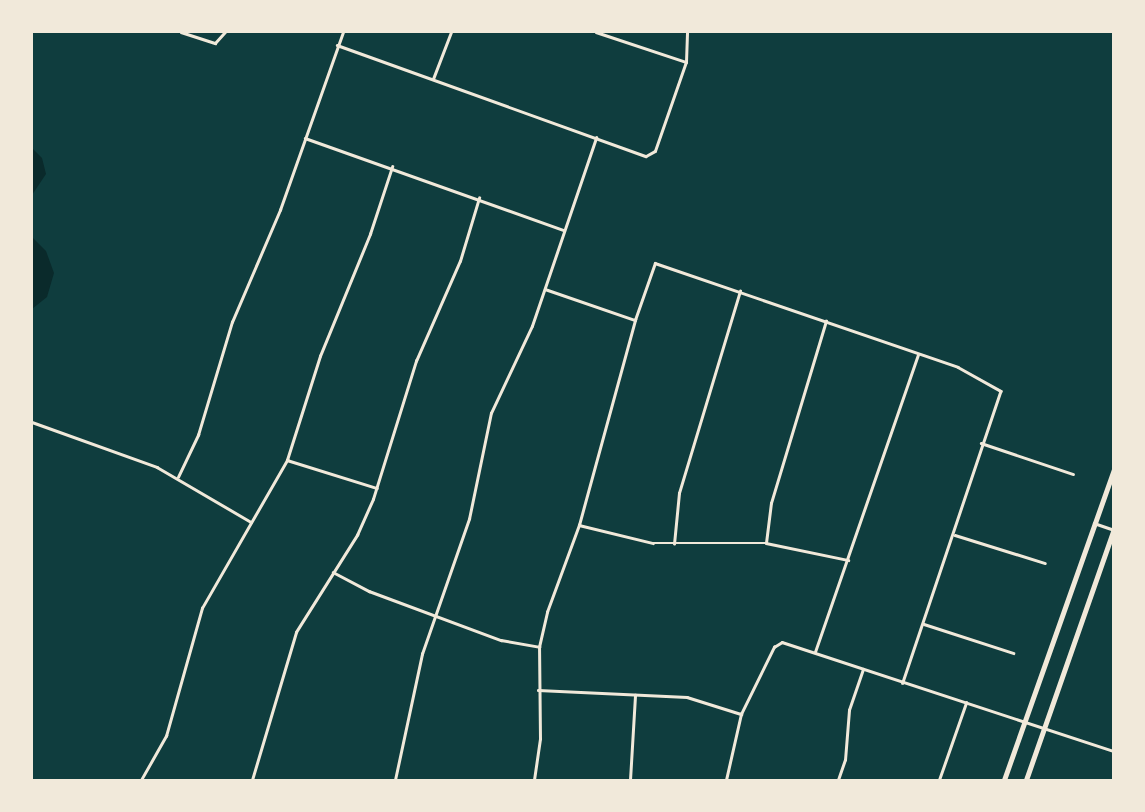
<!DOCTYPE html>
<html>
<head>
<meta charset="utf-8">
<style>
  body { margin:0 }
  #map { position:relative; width:1145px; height:812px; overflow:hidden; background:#0f3d3e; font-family:"PT Serif",serif }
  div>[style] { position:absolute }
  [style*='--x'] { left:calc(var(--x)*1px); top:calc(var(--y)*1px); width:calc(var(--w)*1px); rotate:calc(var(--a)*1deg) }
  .water>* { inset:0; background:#0a2a2b }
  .minor>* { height:2.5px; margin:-1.25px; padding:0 1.25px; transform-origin:1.25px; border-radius:1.25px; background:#f1e9da }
  .primary>* { height:4.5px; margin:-2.25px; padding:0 2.25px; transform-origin:2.25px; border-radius:2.25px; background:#f1e9da }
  span { translate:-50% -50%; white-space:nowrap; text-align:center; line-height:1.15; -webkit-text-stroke:7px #f1e9da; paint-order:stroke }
  .frame { position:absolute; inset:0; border:33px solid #f1e9da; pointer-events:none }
</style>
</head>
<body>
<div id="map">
  <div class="water">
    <i style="clip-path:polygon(32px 148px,42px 158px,46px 174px,32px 195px)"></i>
    <i style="clip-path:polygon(32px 237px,46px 251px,54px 273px,47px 297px,32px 309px)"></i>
  </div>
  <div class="minor">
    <i style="--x:181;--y:32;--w:36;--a:18"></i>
    <i style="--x:215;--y:43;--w:15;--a:-48"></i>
    <i style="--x:596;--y:32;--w:95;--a:18.4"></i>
    <i style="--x:337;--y:45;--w:328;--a:19.8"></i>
    <i style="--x:646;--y:156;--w:10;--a:-29"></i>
    <i style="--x:655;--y:151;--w:94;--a:-70.8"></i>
    <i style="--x:686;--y:62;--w:30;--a:-88"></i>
    <i style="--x:433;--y:79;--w:50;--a:-69"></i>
    <i style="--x:305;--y:138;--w:275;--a:19.6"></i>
    <i style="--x:545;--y:289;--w:95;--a:19"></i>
    <i style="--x:32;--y:422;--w:133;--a:19.8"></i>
    <i style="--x:157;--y:467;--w:109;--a:30.3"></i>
    <i style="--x:981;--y:443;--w:97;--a:18.6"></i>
    <i style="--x:287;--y:460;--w:94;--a:17.3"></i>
    <i style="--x:178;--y:477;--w:47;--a:-64.5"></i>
    <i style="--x:198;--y:435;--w:118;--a:-73.3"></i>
    <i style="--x:232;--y:322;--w:122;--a:-66.8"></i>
    <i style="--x:280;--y:210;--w:189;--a:-70.5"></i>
    <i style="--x:1094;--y:523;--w:21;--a:19"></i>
    <i style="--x:579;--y:525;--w:76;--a:13.7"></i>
    <i style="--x:653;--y:543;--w:113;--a:0"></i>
    <i style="--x:766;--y:543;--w:84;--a:11.7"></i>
    <i style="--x:955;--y:535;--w:94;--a:17.3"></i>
    <i style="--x:766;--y:543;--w:40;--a:-82.9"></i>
    <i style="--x:771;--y:503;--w:190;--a:-73.2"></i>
    <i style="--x:674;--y:544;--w:51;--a:-84.4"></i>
    <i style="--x:679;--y:493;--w:211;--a:-73.2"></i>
    <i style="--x:333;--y:572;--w:41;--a:27.8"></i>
    <i style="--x:369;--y:591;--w:141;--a:20.4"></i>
    <i style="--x:501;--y:640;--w:39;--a:10"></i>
    <i style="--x:924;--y:624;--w:94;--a:18"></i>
    <i style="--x:815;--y:652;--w:314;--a:-70.9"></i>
    <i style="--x:538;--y:690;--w:149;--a:2.7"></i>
    <i style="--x:687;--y:697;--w:57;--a:17.5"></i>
    <i style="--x:141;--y:780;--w:51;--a:-60.4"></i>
    <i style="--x:166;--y:736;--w:133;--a:-74.3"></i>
    <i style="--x:202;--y:608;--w:171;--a:-60.1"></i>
    <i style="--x:287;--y:460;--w:109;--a:-72.4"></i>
    <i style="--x:320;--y:356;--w:132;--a:-67.7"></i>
    <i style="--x:370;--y:234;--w:71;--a:-71.8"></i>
    <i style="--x:252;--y:780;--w:154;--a:-73.4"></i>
    <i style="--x:296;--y:632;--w:115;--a:-57.8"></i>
    <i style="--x:357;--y:535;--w:39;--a:-66"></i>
    <i style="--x:373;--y:499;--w:145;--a:-72.7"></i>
    <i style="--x:416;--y:361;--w:109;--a:-66.3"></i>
    <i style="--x:460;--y:261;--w:66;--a:-73.2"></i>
    <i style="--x:395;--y:780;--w:129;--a:-77.9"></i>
    <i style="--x:422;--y:654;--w:143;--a:-70.8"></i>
    <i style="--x:469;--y:519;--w:108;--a:-78.3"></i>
    <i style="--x:491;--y:413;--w:96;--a:-64.8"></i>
    <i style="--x:532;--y:326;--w:199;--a:-71.2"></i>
    <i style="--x:534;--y:780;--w:41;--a:-81.7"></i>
    <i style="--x:540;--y:739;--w:92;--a:-90.6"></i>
    <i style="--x:539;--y:647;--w:36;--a:-77"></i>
    <i style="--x:547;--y:612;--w:93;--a:-69.8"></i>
    <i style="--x:579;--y:525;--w:213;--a:-74.7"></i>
    <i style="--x:635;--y:320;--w:60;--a:-70.7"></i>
    <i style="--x:655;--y:263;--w:320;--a:18.9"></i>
    <i style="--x:958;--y:367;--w:49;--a:29.2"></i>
    <i style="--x:1001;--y:391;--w:308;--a:108.6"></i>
    <i style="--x:630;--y:780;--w:85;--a:-86.6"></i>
    <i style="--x:726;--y:780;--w:68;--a:-77.2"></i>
    <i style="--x:741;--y:714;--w:75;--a:-63.8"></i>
    <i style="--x:774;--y:647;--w:9;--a:-32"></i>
    <i style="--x:782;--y:642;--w:349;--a:18.2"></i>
    <i style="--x:838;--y:780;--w:21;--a:-71"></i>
    <i style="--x:845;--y:760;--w:50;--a:-85.4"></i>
    <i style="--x:849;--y:710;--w:43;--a:-71.1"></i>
    <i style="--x:939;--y:780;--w:82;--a:-70.7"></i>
  </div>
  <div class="primary">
    <i style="--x:1004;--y:780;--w:330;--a:-70.5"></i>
    <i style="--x:1026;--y:780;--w:266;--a:-70.7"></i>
  </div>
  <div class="frame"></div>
</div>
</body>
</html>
